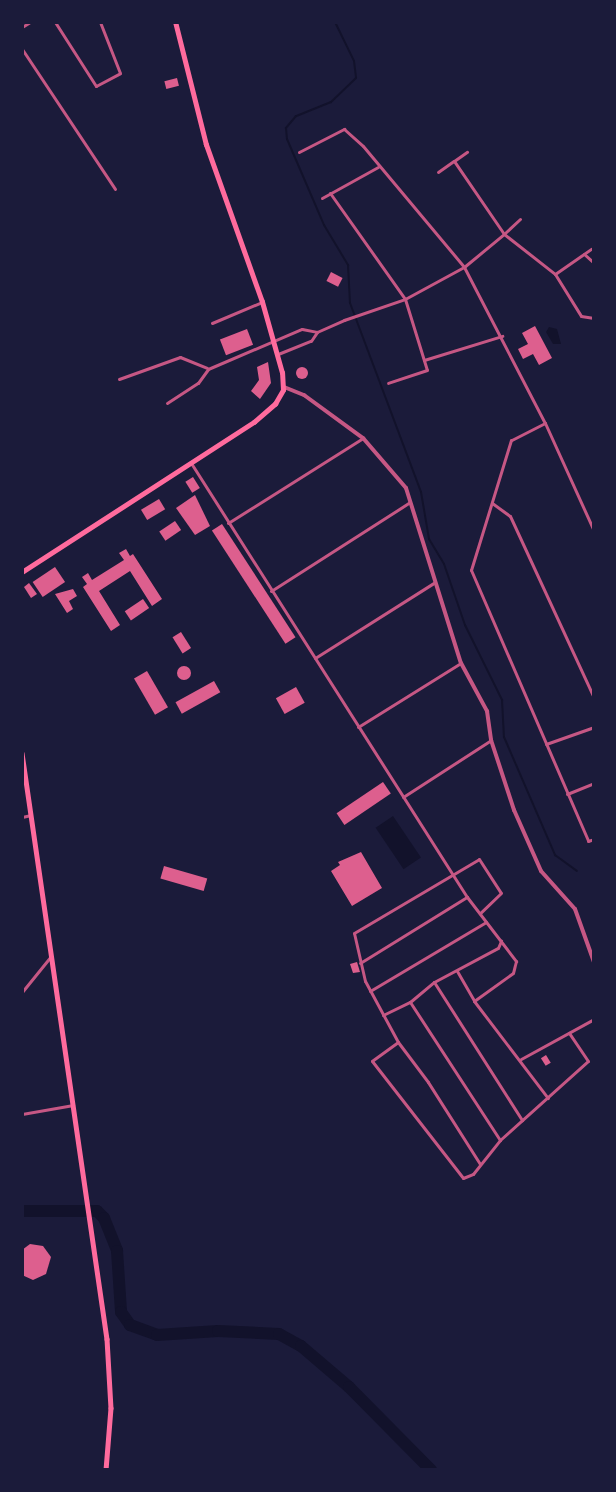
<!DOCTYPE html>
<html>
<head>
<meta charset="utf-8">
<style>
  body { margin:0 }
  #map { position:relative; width:616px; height:1492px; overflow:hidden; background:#1b1b3a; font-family:Roboto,sans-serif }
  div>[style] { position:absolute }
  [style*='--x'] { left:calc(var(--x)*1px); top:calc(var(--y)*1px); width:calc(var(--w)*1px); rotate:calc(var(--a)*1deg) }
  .water>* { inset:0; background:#12122b; transform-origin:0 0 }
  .stream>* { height:2px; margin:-1px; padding:0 1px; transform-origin:1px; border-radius:1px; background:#12122b }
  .river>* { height:12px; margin:-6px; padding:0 6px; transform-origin:6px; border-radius:6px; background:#12122b }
  .building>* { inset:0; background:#dd5f8e; transform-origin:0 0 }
  .round { border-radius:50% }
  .minor>* { height:3px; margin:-1.5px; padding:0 1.5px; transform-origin:1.5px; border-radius:1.5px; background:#c65784 }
  .tertiary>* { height:4px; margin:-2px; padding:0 2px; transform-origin:2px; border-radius:2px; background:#c65784 }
  .primary>* { height:4.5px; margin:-2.25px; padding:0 2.25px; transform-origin:2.25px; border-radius:2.25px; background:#ff6b9d }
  span { translate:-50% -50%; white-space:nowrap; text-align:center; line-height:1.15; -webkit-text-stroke:5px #1b1b3a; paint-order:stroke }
  .frame { position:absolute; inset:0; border:24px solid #1b1b3a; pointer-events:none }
</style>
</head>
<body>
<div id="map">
  <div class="water">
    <i style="clip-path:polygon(549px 327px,557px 329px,561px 344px,553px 344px,546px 332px)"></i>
    <i style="left:393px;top:816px;width:50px;height:21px;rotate:56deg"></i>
  </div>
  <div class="stream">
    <i style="--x:335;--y:22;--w:43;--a:64"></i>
    <i style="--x:354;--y:61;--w:17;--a:83"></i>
    <i style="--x:356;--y:78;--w:35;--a:136"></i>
    <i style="--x:331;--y:102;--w:38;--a:158"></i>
    <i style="--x:296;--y:116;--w:16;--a:130"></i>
    <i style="--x:286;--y:128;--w:11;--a:85"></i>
    <i style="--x:287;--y:139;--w:94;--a:66.7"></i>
    <i style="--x:324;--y:225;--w:47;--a:59"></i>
    <i style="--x:348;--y:265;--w:38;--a:87"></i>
    <i style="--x:350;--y:303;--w:202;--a:69.4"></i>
    <i style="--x:421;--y:492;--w:48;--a:80.3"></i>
    <i style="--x:429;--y:539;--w:29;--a:59"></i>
    <i style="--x:444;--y:564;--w:65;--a:71"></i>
    <i style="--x:465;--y:625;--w:84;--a:63.7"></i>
    <i style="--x:502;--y:700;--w:37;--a:87"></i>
    <i style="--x:504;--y:737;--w:129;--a:66.6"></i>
    <i style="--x:555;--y:855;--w:27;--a:36"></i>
  </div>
  <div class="river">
    <i style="--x:22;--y:1211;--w:75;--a:0"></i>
    <i style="--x:97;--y:1211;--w:10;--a:45"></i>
    <i style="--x:104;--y:1218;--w:35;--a:68"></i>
    <i style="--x:117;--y:1251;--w:61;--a:86.2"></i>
    <i style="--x:121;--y:1312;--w:16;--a:55"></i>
    <i style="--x:130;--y:1325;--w:29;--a:20"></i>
    <i style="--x:157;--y:1335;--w:61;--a:-3.8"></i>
    <i style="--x:218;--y:1331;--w:61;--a:2.8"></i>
    <i style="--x:279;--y:1334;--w:25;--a:29"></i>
    <i style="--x:301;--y:1346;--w:63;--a:40.5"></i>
    <i style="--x:349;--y:1387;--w:117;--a:45.3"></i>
  </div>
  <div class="building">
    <i style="left:177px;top:78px;width:8px;height:13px;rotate:76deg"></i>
    <i style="left:331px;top:272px;width:13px;height:10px;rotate:27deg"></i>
    <i style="clip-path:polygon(535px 326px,552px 358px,539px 365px,533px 354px,523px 359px,518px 349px,528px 344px,522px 333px)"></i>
    <i style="left:247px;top:329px;width:17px;height:29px;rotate:69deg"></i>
    <i style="clip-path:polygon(268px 362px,271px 383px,260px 399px,251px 391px,259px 380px,257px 367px)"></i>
    <i class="round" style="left:296px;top:367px;width:12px;height:12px"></i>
    <i style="left:193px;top:477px;width:13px;height:9px;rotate:58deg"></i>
    <i style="clip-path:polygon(195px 495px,210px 526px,195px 535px,176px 508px)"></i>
    <i style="left:159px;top:499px;width:12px;height:21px;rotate:59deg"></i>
    <i style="left:175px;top:521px;width:11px;height:19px;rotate:56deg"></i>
    <i style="left:222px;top:524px;width:135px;height:12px;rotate:57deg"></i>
    <i style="clip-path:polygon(126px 549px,130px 556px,133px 554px,162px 599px,152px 606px,130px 571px,99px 591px,120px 625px,111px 631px,83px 587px,87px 584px,82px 577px,88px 573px,92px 580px,124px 560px,119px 553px)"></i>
    <i style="left:55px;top:567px;width:18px;height:27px;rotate:56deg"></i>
    <i style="clip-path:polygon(29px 583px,37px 594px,31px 598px,24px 587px)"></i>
    <i style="clip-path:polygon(73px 589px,77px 596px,69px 601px,73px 609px,67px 613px,55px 594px)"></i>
    <i style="left:143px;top:599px;width:11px;height:22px;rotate:56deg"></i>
    <i style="left:181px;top:632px;width:19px;height:10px;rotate:58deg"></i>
    <i class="round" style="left:177px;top:666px;width:14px;height:14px"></i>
    <i style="left:147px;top:671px;width:42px;height:15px;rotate:60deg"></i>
    <i style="left:214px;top:681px;width:13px;height:44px;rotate:61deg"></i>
    <i style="left:296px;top:687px;width:18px;height:23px;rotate:61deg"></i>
    <i style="left:383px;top:782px;width:14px;height:56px;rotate:56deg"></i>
    <i style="clip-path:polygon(361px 852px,382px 888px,352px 906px,331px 871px,340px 865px,338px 862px)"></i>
    <i style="left:164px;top:866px;width:45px;height:13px;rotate:16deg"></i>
    <i style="clip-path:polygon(357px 962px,360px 972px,353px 973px,350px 964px)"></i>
    <i style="left:546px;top:1055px;width:9px;height:6px;rotate:58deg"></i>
    <i style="clip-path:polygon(30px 1244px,43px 1246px,51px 1257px,46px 1274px,33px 1280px,22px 1275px,22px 1250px)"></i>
  </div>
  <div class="minor">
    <i style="--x:55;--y:22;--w:76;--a:57.4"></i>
    <i style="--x:96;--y:86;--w:27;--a:-28"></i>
    <i style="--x:120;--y:73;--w:55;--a:-111.4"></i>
    <i style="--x:22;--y:27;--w:9;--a:-32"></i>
    <i style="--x:22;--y:49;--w:168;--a:56.4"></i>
    <i style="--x:299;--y:152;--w:51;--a:-27.1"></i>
    <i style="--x:344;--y:129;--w:25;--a:42"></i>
    <i style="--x:363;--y:146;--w:158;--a:50.1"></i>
    <i style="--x:464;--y:267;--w:176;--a:62.6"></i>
    <i style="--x:545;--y:423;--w:119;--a:65.6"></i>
    <i style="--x:438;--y:172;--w:19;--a:-35"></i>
    <i style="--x:330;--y:193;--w:130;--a:54.7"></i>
    <i style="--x:405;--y:299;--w:74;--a:72.8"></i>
    <i style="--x:427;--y:370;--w:41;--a:161.6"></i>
    <i style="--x:322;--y:198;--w:64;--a:-29"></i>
    <i style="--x:520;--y:219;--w:22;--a:137"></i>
    <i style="--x:504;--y:234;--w:65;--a:38.1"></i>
    <i style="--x:555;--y:274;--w:44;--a:-34.8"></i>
    <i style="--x:584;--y:254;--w:13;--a:42"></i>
    <i style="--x:555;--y:274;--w:49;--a:58.2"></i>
    <i style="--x:581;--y:316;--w:13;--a:9"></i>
    <i style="--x:212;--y:323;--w:54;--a:-22.8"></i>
    <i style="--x:278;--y:354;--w:35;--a:-22"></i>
    <i style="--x:311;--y:341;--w:11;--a:-56"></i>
    <i style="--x:317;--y:332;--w:30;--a:-24"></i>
    <i style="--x:344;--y:320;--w:65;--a:-19"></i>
    <i style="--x:405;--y:299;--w:67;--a:-28.5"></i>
    <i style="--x:464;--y:267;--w:52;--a:-39.5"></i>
    <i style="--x:504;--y:234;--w:88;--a:-124.4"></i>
    <i style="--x:454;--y:161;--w:16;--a:-35"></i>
    <i style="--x:424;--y:360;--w:82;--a:-17.1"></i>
    <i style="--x:119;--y:379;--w:65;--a:-19.8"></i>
    <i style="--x:180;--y:357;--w:29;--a:22"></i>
    <i style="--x:167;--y:403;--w:37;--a:-33"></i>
    <i style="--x:198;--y:383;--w:17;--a:-54"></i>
    <i style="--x:208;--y:369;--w:102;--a:-23.1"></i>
    <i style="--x:302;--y:329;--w:15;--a:11"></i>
    <i style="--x:545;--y:423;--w:38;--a:153"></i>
    <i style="--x:511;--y:440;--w:136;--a:107.1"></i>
    <i style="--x:471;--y:570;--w:295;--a:66.6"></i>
    <i style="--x:588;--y:841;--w:6;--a:-18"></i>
    <i style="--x:191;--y:463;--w:514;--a:57.55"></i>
    <i style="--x:467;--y:897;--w:81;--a:52.6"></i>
    <i style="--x:516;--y:961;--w:12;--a:104"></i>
    <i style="--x:513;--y:973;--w:48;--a:144.3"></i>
    <i style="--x:492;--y:503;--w:22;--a:36"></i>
    <i style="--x:510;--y:516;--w:200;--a:65.2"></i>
    <i style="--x:228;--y:523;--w:160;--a:-32.2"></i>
    <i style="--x:271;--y:591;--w:165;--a:-32.6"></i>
    <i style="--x:315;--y:658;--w:142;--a:-32.3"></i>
    <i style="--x:358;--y:727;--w:121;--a:-31.9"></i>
    <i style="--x:546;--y:744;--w:51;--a:-19.5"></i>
    <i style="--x:567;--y:794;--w:29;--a:-22"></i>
    <i style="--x:403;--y:797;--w:105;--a:-32.9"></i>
    <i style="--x:22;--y:817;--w:9;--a:-13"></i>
    <i style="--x:360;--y:963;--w:126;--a:-31.7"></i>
    <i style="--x:457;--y:971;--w:34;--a:60"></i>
    <i style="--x:474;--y:1001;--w:122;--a:52.7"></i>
    <i style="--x:434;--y:982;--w:164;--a:57.5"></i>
    <i style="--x:370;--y:991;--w:135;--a:-30.7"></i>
    <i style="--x:22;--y:992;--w:46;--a:-51.1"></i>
    <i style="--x:410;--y:1002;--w:165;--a:56.9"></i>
    <i style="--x:383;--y:1015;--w:30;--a:-26"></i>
    <i style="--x:410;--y:1002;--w:31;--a:-40"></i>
    <i style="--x:434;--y:982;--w:72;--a:-28"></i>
    <i style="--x:498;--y:948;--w:8;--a:-67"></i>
    <i style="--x:398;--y:1042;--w:32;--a:144"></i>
    <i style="--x:372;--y:1061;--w:148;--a:52.1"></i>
    <i style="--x:463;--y:1178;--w:11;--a:-22"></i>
    <i style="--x:473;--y:1174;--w:43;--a:-51.5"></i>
    <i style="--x:500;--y:1140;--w:118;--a:-41.9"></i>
    <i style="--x:588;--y:1061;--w:34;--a:-124"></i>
    <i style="--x:521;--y:1059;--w:83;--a:-28.7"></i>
    <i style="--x:22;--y:1114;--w:52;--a:-10"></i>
    <i style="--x:480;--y:1164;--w:97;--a:-122.4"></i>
    <i style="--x:428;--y:1082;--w:50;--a:-126.9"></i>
    <i style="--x:398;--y:1042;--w:69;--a:-118.4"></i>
    <i style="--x:365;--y:981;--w:49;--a:-102.9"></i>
    <i style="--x:354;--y:933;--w:145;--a:-30.6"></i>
    <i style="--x:479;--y:859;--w:40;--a:57.1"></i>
    <i style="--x:501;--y:893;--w:28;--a:136"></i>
  </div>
  <div class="tertiary">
    <i style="--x:284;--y:387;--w:22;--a:22"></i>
    <i style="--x:304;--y:395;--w:73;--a:36.1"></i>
    <i style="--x:363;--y:438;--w:66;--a:49.3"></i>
    <i style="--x:406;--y:488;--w:183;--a:72.6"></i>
    <i style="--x:461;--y:663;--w:55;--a:61.6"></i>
    <i style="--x:487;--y:711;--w:29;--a:82"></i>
    <i style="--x:491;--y:740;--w:74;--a:71.8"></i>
    <i style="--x:514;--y:810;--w:67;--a:66.1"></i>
    <i style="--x:541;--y:871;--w:51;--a:48.2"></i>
    <i style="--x:575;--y:909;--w:56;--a:70.3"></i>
  </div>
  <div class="primary">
    <i style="--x:22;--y:572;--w:276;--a:-32.9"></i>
    <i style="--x:254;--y:422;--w:28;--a:-41"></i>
    <i style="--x:275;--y:404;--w:16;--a:-60"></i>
    <i style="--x:283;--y:390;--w:17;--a:-93"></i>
    <i style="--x:282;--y:373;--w:74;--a:-105.7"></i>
    <i style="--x:262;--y:302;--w:167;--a:-109.6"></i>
    <i style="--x:206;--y:145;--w:127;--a:-104.1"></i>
    <i style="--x:22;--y:753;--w:592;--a:81.75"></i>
    <i style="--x:107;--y:1339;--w:69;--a:86.7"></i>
    <i style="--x:111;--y:1408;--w:62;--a:94.6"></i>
  </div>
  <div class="frame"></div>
</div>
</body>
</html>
